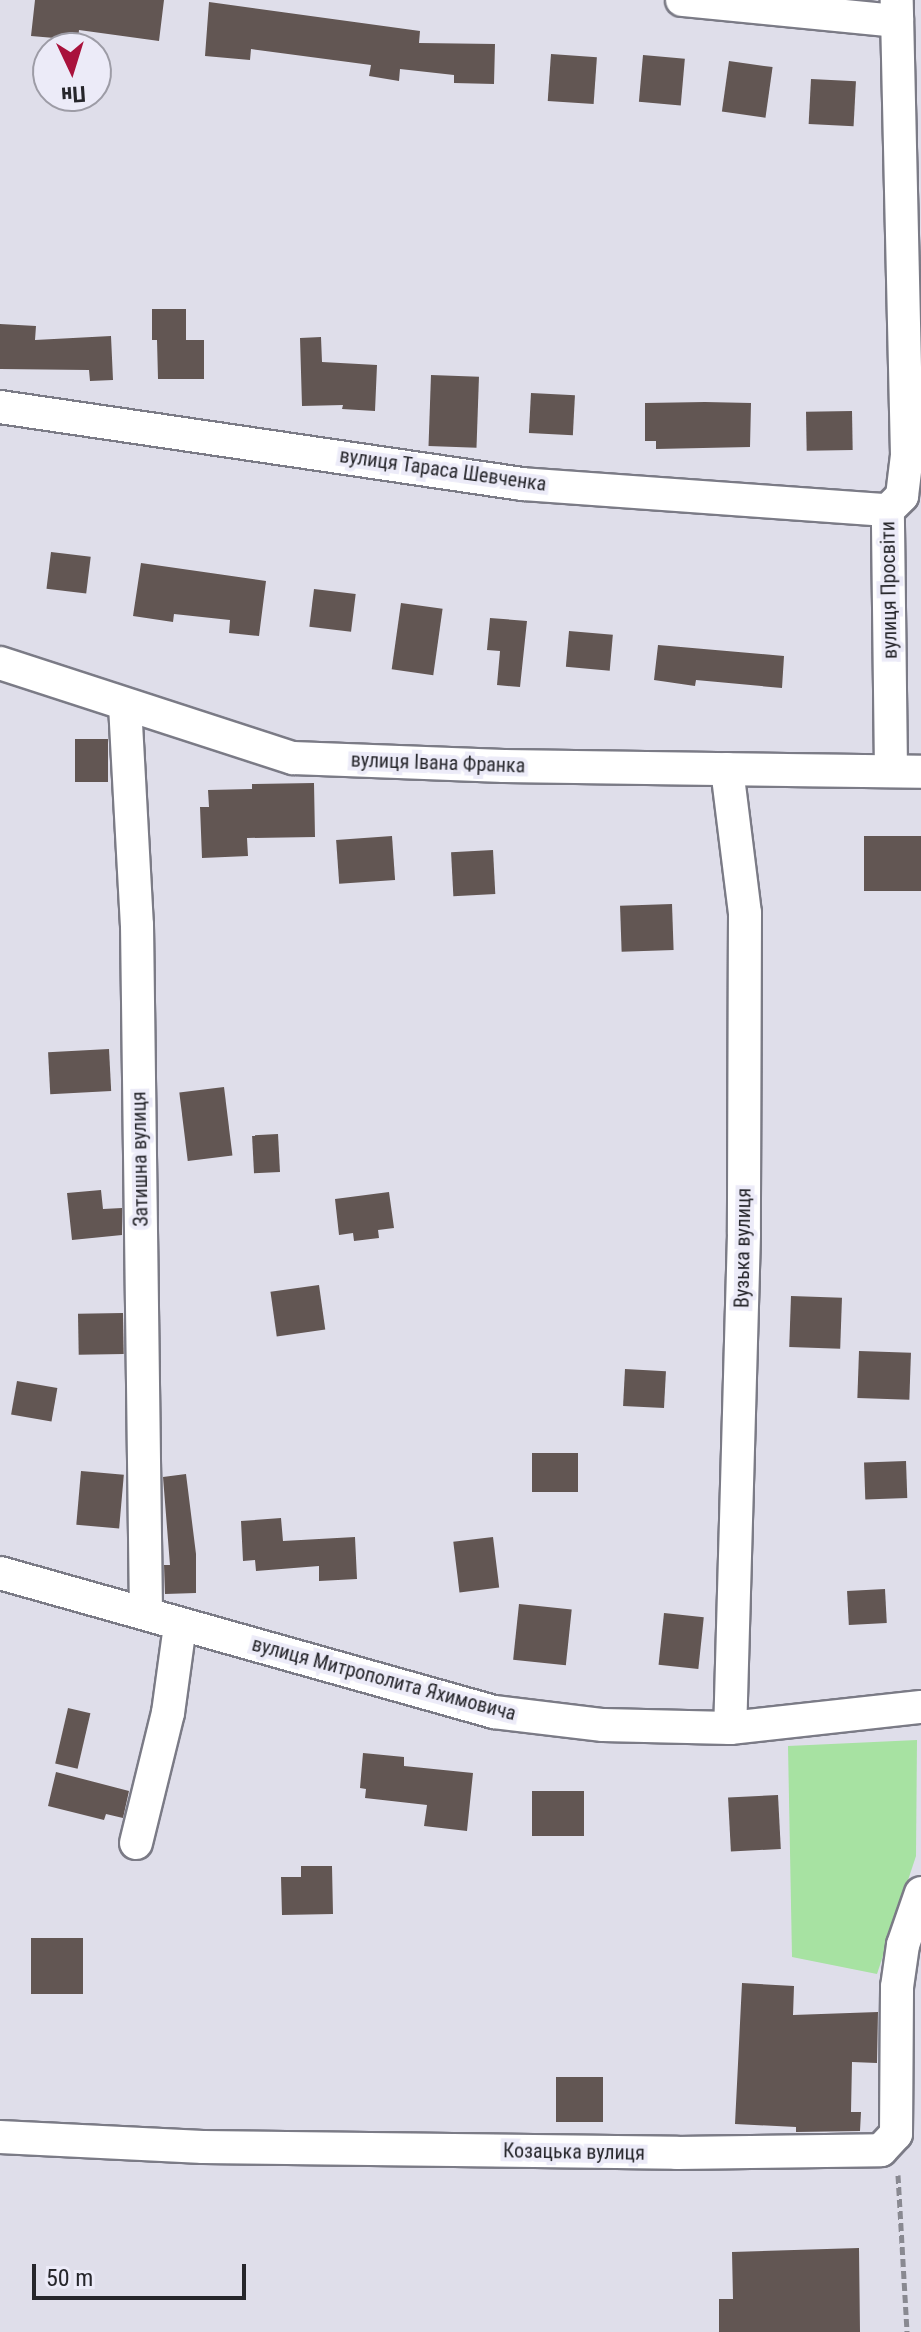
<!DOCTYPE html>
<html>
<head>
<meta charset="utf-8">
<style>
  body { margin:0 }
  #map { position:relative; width:921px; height:2332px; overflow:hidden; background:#dfdeea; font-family:"Roboto Condensed",sans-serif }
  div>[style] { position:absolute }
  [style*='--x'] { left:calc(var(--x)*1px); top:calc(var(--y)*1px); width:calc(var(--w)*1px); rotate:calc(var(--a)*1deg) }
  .green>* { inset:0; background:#a7e2a2 }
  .building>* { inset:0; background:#625653; transform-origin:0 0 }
  .path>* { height:5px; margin-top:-2.5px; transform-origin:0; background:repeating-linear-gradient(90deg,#898991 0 8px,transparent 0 12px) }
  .roads { filter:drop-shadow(2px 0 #7b7b86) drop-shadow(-2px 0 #7b7b86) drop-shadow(0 2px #7b7b86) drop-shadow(0 -2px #7b7b86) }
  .minor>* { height:32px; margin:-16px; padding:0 16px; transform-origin:16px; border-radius:16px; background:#fff }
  span { translate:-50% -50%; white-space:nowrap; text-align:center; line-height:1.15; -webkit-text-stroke:8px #ecebf8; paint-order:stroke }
  .street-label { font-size:20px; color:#26262b }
  .north { position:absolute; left:32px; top:32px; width:80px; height:80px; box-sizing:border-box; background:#ecebf8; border:2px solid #9d9ca6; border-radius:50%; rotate:176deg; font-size:22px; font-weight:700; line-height:32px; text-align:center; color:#26262b }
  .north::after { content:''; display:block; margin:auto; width:28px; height:36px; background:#a9123c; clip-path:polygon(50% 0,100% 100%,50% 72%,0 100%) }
  .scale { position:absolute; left:32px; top:2264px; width:214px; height:36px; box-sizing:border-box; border:4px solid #26262b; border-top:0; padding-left:10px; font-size:24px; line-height:28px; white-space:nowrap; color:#26262b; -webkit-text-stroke:6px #ecebf8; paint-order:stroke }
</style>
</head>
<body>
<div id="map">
  <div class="green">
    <i style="clip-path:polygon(917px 1740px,916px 1856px,877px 1974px,792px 1957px,788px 1746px)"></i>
  </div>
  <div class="building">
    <i style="clip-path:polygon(35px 0,164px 0,159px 41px,79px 30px,78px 40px,31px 36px)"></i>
    <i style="clip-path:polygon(209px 2px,420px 31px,419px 43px,495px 44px,494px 84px,454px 83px,454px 75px,400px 69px,399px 81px,369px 76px,371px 65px,251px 49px,250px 60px,205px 56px)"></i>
    <i style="left:551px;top:54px;width:46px;height:47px;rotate:4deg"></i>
    <i style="left:643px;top:55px;width:42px;height:47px;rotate:5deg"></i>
    <i style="left:729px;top:61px;width:44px;height:51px;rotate:8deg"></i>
    <i style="left:811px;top:79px;width:45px;height:45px;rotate:3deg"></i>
    <i style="clip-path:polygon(152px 309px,186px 309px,186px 340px,204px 340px,204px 379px,158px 379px,157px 340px,152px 340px)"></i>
    <i style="clip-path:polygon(0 324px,36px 326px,35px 340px,111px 336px,113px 380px,90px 381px,89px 370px,0 369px)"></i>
    <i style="clip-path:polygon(321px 337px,322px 362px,377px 365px,375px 411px,342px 409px,343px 405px,302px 406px,300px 338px)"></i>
    <i style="left:431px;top:375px;width:48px;height:71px;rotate:2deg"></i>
    <i style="left:531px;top:393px;width:44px;height:40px;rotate:3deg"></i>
    <i style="clip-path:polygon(705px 402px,751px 403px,750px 447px,656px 449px,656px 441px,645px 441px,645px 403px)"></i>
    <i style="left:852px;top:411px;width:39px;height:46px;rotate:89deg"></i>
    <i style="left:51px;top:552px;width:40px;height:37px;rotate:7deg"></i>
    <i style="clip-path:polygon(141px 563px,266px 581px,259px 636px,229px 633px,230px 620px,174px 614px,173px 622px,133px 616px)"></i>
    <i style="left:314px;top:589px;width:42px;height:38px;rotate:7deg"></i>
    <i style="left:401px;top:603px;width:42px;height:67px;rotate:8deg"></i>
    <i style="clip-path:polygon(490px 618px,527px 621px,520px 687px,497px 685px,500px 651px,487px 650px)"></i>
    <i style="left:569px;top:631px;width:44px;height:36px;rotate:5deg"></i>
    <i style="clip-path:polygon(658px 645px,784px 656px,782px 688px,696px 680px,695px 686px,654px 680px)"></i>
    <i style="left:75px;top:739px;width:33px;height:43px"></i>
    <i style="clip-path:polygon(314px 783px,315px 837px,247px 838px,248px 856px,202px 858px,200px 807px,209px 807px,208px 790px,252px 789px,252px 784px)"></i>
    <i style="left:392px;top:836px;width:44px;height:56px;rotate:86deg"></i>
    <i style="left:864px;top:836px;width:57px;height:55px"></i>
    <i style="left:493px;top:850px;width:44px;height:42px;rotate:87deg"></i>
    <i style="left:672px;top:904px;width:46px;height:52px;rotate:88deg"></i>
    <i style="left:109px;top:1049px;width:42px;height:61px;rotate:87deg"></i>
    <i style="left:224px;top:1087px;width:69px;height:45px;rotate:83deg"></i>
    <i style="left:278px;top:1134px;width:38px;height:26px;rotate:87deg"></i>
    <i style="clip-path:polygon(101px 1190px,103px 1209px,122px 1208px,122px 1235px,72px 1240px,67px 1193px)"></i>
    <i style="clip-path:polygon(389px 1192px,394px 1228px,378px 1230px,379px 1238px,354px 1241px,353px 1233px,339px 1235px,335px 1199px)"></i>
    <i style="left:319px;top:1285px;width:45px;height:49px;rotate:82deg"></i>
    <i style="left:791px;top:1296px;width:51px;height:51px;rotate:2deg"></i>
    <i style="left:123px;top:1313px;width:41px;height:45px;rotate:89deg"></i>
    <i style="left:859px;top:1351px;width:52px;height:47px;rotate:2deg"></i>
    <i style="left:625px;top:1369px;width:41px;height:37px;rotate:3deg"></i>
    <i style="left:17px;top:1381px;width:41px;height:34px;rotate:10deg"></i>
    <i style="left:578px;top:1453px;width:39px;height:46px;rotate:90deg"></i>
    <i style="left:906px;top:1461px;width:37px;height:42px;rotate:88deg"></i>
    <i style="left:81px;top:1471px;width:43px;height:54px;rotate:5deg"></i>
    <i style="clip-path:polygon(186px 1474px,196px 1554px,196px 1593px,165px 1594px,164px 1565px,170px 1565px,163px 1477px)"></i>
    <i style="clip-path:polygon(281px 1518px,283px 1541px,355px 1537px,357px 1579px,319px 1581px,319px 1566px,256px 1571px,255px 1560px,243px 1561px,241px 1521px)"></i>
    <i style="left:493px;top:1537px;width:51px;height:40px;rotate:83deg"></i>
    <i style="left:885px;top:1589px;width:34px;height:38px;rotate:87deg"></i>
    <i style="left:519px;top:1604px;width:53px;height:56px;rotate:6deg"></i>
    <i style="left:664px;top:1613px;width:40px;height:52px;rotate:6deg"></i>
    <i style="left:68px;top:1708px;width:23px;height:57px;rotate:13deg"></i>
    <i style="clip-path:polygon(363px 1753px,404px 1757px,404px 1766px,473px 1773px,467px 1831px,424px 1826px,427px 1805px,365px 1798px,366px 1789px,360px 1788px)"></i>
    <i style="clip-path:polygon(56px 1772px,129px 1791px,123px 1818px,106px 1814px,104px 1820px,48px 1806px)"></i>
    <i style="left:532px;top:1791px;width:52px;height:45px"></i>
    <i style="left:778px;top:1795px;width:54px;height:50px;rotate:87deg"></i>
    <i style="clip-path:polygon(301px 1866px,332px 1866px,333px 1914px,282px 1915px,281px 1877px,301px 1877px)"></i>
    <i style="left:31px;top:1938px;width:52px;height:56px"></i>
    <i style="clip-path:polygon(742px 1983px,794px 1986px,793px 2015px,878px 2012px,877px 2063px,852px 2062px,851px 2112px,861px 2112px,860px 2131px,796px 2132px,796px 2127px,735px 2124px)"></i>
    <i style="left:556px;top:2077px;width:47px;height:45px"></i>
    <i style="clip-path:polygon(859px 2248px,860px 2332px,719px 2332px,719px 2299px,733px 2299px,732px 2252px)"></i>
  </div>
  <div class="path">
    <i style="--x:898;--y:2175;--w:157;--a:86.7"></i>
  </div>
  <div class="roads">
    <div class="minor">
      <i style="--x:682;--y:0;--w:216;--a:5.6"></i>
      <i style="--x:0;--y:407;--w:528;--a:8.39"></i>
      <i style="--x:522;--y:484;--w:367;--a:4.1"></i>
      <i style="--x:0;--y:663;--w:308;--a:18"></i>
      <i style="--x:293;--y:758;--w:211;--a:2.2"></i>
      <i style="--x:504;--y:766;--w:417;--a:0.8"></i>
      <i style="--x:125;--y:705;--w:220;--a:86.9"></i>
      <i style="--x:137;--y:925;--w:688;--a:89.25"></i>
      <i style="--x:727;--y:769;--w:145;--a:82.9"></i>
      <i style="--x:745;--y:913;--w:321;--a:90.2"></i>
      <i style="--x:744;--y:1234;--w:494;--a:91.6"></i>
      <i style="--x:891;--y:771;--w:261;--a:-90.7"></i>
      <i style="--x:888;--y:510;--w:20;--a:-45"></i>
      <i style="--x:902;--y:496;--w:41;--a:-83"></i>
      <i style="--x:907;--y:455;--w:455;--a:-91.3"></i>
      <i style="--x:0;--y:1573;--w:513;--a:15.72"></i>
      <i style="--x:494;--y:1712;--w:110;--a:6.8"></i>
      <i style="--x:603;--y:1725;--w:127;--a:1.4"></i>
      <i style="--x:730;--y:1728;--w:192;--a:-6.3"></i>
      <i style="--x:136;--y:1843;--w:134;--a:-76.2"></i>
      <i style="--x:168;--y:1713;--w:89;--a:-82.2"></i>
      <i style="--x:0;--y:2137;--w:203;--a:2.8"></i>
      <i style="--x:203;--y:2147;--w:474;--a:0.7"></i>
      <i style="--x:677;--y:2153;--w:204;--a:-0.8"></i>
      <i style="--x:881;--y:2150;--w:22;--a:-47"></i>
      <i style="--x:896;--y:2134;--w:147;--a:-89.6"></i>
      <i style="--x:897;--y:1987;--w:42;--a:-81.9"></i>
      <i style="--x:903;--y:1945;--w:55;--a:-70.9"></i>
    </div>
  </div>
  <div class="street-label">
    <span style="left:443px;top:470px;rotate:8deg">вулиця Тараса Шевченка</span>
    <span style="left:889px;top:590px;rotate:-91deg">вулиця Просвіти</span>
    <span style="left:438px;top:763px;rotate:2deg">вулиця Івана Франка</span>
    <span style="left:140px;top:1159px;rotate:-91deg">Затишна вулиця</span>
    <span style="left:743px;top:1248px;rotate:-89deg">Вузька вулиця</span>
    <span style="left:384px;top:1679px;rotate:15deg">вулиця Митрополита Яхимовича</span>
    <span style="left:574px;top:2152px;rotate:1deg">Козацька вулиця</span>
  </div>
  <div class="north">Пн</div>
  <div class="scale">50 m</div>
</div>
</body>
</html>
